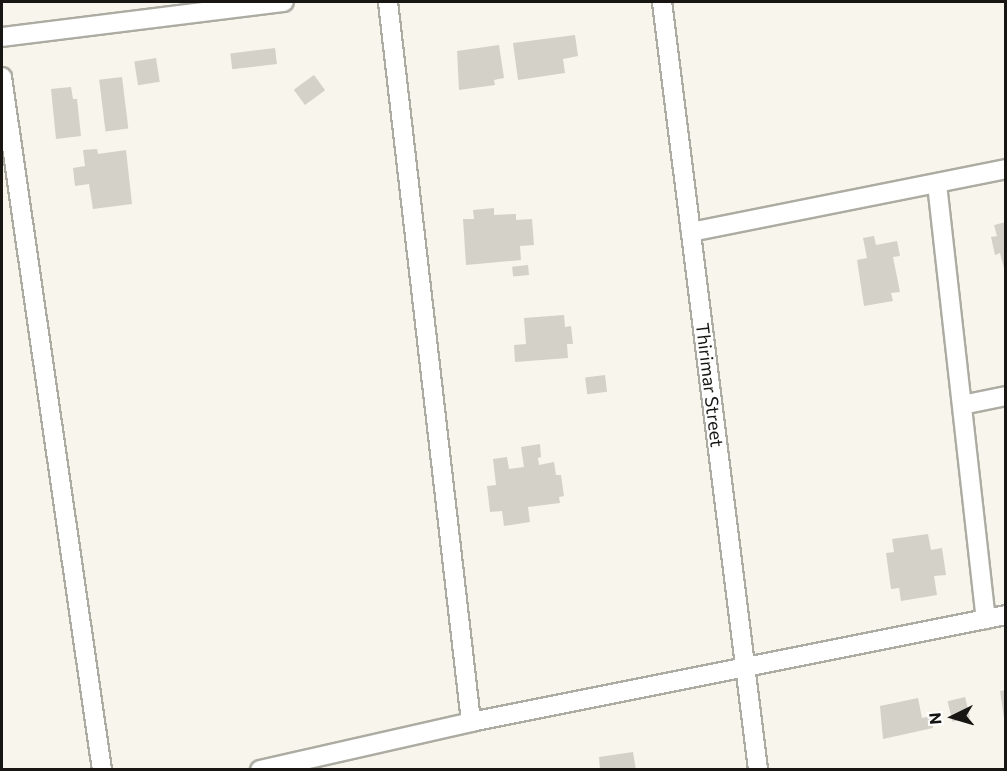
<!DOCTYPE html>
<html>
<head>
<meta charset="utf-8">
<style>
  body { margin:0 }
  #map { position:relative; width:1007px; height:771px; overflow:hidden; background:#f8f6ec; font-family:Commissioner,sans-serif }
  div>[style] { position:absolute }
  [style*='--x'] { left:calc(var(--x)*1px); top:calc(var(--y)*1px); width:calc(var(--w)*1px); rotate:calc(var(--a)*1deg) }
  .building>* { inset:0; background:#d3d1c8; transform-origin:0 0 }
  .roads { filter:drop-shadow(2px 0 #adaca3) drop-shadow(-2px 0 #adaca3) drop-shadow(0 2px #adaca3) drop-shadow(0 -2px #adaca3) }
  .minor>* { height:18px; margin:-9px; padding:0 9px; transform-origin:9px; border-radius:9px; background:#fff }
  span { translate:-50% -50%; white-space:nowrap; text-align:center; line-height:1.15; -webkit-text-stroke:4.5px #fff; paint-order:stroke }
  .street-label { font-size:18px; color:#171613 }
  .frame { position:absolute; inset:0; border:3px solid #171613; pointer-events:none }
  .north { position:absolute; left:923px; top:687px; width:60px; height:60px; -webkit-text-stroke:4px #fff; paint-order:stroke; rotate:265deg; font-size:16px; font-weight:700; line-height:24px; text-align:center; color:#171613 }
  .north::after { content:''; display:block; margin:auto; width:21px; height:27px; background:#171613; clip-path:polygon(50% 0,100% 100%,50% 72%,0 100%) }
</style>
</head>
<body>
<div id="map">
  <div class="building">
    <i style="clip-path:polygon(575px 35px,578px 56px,563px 59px,565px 73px,518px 80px,513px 43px)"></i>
    <i style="clip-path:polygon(499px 45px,504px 78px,494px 80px,495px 85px,459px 90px,457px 51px)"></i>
    <i style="left:275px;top:48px;width:16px;height:45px;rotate:83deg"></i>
    <i style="left:156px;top:58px;width:24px;height:22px;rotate:81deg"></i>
    <i style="left:314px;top:75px;width:19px;height:25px;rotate:54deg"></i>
    <i style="left:122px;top:77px;width:52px;height:23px;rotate:83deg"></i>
    <i style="clip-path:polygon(71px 87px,73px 99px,77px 99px,81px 136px,56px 139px,51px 89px)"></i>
    <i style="clip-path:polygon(97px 149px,98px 154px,126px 150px,132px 204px,93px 209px,89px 184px,75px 186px,73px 168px,85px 166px,83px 150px)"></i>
    <i style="clip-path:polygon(494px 208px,494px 215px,516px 214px,516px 220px,532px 219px,534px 245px,520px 246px,521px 260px,466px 265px,463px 219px,474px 219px,473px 210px)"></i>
    <i style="clip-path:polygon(1006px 222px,1006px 272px,1005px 272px,1000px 253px,995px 255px,991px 237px,997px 236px,994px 225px)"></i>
    <i style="clip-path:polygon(874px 236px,876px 245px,897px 241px,900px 256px,893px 257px,900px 292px,891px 293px,893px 301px,864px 306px,857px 260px,867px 258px,863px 238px)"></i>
    <i style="left:528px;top:265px;width:10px;height:16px;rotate:84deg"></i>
    <i style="clip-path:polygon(564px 315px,565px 327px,571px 326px,573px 344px,567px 344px,568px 358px,515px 362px,514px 345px,526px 344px,524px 318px)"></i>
    <i style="left:605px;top:375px;width:17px;height:20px;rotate:83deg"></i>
    <i style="clip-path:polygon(540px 444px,541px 457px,538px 458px,539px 465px,554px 462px,556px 475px,561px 475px,564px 496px,559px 497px,560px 503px,528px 507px,530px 522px,504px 526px,502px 511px,490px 512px,487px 486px,496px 485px,493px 459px,507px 457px,509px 469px,524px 467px,521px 447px)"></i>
    <i style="clip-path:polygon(928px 534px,931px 550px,942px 548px,946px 575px,934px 576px,937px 595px,901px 601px,899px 588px,891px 589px,886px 553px,894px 552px,892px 539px)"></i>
    <i style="clip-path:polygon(1006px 690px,1006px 718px,1004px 718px,1000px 691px)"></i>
    <i style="left:965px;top:697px;width:21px;height:18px;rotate:76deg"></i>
    <i style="clip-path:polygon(918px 698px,922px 718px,931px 716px,933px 728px,883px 739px,880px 706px)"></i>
    <i style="clip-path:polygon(633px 752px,636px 770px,600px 770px,599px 757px)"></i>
  </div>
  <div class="roads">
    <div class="minor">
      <i style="--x:388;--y:2;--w:725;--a:83.42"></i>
      <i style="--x:662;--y:2;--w:774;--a:82.87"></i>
      <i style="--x:2;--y:37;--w:284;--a:-7.1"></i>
      <i style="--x:2;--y:77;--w:700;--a:81.79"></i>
      <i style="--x:937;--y:184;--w:438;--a:83.6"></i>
      <i style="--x:691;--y:232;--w:321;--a:-11.3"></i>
      <i style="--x:962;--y:405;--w:45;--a:-11.6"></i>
      <i style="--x:260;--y:770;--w:216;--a:-12.8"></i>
      <i style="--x:471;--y:722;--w:546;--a:-11.31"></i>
    </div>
  </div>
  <div class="street-label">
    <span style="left:710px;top:385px;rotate:83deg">Thirimar Street</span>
  </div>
  <div class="frame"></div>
  <div class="north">N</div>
</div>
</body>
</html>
